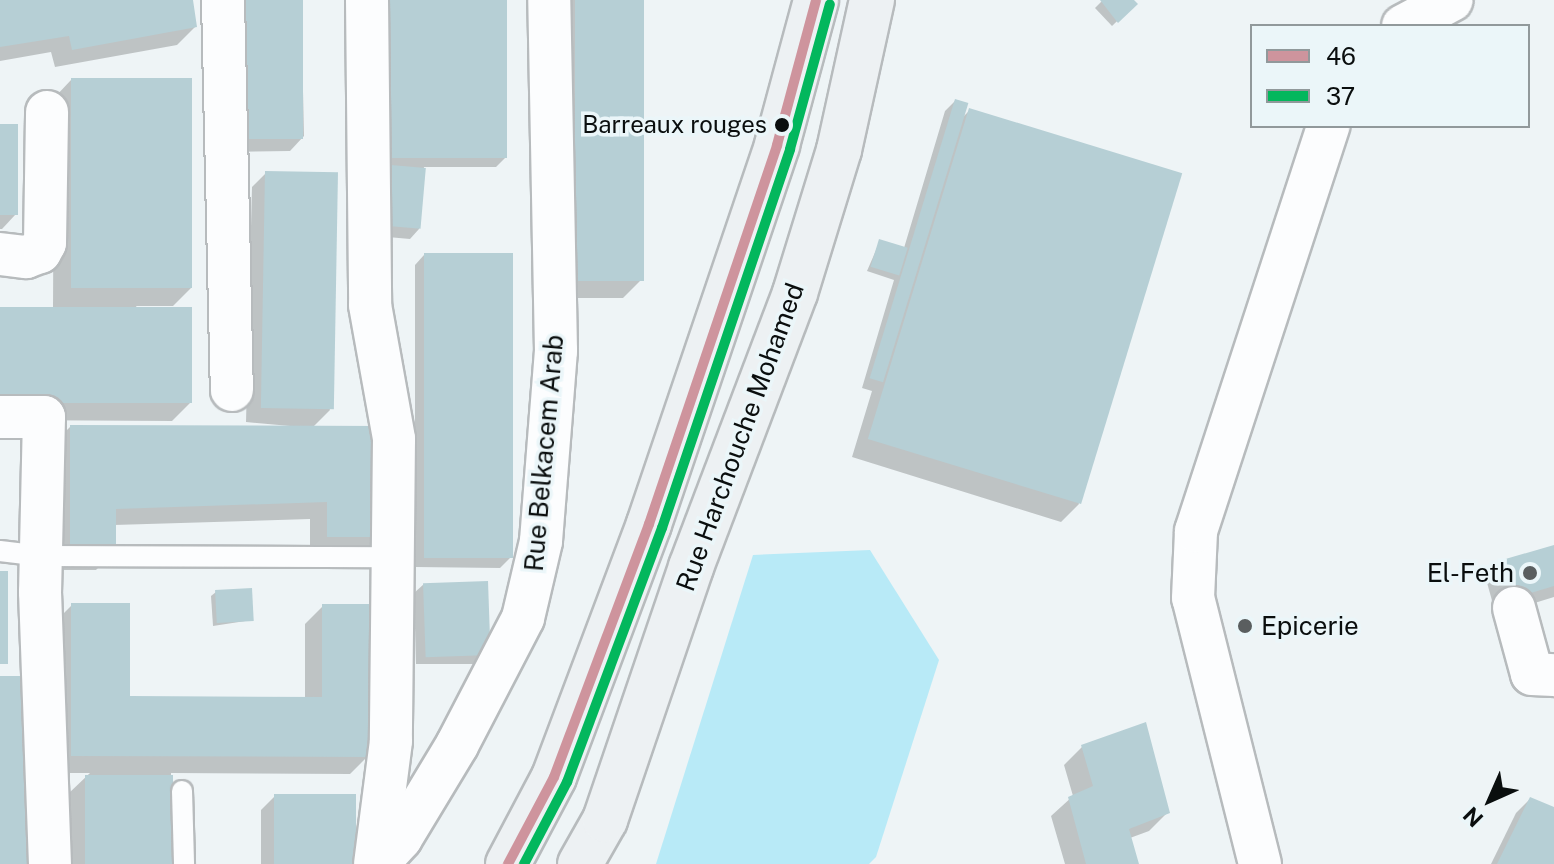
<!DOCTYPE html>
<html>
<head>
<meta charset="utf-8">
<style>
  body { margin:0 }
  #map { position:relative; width:1554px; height:864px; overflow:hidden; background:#eef4f6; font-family:"Public Sans",sans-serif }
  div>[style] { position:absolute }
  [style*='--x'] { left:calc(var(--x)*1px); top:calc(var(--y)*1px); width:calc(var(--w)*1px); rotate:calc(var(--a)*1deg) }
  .green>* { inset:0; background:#b8eaf7 }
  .shadow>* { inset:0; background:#0003 }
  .building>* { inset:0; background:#b6cfd5; transform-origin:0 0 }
  .roads { filter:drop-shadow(2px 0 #b7bbbd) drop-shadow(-2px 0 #b7bbbd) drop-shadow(0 2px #b7bbbd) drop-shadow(0 -2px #b7bbbd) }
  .lane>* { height:20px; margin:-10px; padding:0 10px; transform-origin:10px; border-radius:10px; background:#fcfdfe }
  .street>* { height:42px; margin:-21px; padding:0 21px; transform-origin:21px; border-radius:21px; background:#fcfdfe }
  .secondary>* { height:44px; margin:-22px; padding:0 22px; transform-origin:22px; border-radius:22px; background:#edf1f3 }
  .bus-1>* { height:10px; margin:-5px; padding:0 5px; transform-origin:5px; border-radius:5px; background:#ce949d }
  .bus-2>* { height:10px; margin:-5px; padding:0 5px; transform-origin:5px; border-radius:5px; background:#03b75d }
  .dots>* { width:22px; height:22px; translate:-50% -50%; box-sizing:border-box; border:4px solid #ebf6f9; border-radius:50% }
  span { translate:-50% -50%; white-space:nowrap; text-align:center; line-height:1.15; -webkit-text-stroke:7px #ebf6f9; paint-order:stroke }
  .bus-label { font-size:24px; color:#0a0e0e }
  .right { translate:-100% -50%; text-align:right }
  .street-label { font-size:26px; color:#0a0e0e }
  .poi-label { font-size:26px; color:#0a0e0e }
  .left { translate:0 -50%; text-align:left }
  .legend { position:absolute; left:1250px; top:24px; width:280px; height:104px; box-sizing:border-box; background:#ebf6f9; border:2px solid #91999b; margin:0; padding:10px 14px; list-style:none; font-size:24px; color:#0a0e0e }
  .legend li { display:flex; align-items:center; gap:16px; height:40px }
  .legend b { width:40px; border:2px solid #91999b }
  .north { position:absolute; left:1450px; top:760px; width:80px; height:80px; -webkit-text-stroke:6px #ebf6f9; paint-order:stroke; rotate:225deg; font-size:22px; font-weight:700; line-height:32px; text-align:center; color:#0a0e0e }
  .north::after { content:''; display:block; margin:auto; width:28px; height:36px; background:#0a0e0e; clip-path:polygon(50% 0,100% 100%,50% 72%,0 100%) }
</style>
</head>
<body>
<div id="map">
  <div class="green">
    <i style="clip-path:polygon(870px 550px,939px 660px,876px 857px,869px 864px,656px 864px,753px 555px)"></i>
  </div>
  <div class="shadow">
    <i style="clip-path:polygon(0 0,191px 0,195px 27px,177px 45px,55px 67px,51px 52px,0 61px)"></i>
    <i style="clip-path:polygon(301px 0,304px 136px,290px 151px,224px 152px)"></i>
    <i style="clip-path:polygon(376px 0,505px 0,506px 157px,496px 167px,424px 167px,419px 229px,410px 239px,365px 235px)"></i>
    <i style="clip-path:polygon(557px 0,642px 0,641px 280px,623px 298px,556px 298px)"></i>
    <i style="clip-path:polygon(1103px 0,1131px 0,1135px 4px,1112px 26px,1095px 8px)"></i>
    <i style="clip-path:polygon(71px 80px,191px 288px,173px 306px,136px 306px,190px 403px,172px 421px,0 420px,0 309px,53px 309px,54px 98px)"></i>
    <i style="clip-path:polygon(955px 101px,962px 118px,970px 110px,1079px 504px,1061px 522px,852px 457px,872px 391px,862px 388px,894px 280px,867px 271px,880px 241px,904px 248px,945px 111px)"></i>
    <i style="clip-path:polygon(0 126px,16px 214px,2px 229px,0 229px)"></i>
    <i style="clip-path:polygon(266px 173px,330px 410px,312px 428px,380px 536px,362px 554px,310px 554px,310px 519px,114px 525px,114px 552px,96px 570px,52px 570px,52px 445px,70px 427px,312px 428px,246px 422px,252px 187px)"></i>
    <i style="clip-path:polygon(424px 255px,510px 558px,500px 568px,415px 567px,415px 265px)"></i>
    <i style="clip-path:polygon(1554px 547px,1554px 597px,1496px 615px,1486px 579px,1504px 561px)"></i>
    <i style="clip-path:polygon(424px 584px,488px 654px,478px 664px,416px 664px,414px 593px)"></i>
    <i style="clip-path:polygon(216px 592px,252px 620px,213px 626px,211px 596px)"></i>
    <i style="clip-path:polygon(72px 605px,128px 698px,305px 699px,305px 624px,323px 606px,368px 756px,350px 774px,171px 773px,171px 864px,68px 864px,68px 794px,90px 773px,54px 773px,54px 623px)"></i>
    <i style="clip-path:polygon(1082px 747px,1167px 813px,1149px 831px,1130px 838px,1137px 864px,1065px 864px,1051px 816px,1073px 796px,1064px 765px)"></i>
    <i style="clip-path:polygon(275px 796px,354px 864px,261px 864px,261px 810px)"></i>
    <i style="clip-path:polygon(1530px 799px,1554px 809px,1554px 864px,1491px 864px,1516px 813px)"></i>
  </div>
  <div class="building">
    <i style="clip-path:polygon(0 0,193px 0,197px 27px,72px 50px,69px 36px,0 47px)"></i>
    <i style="left:234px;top:0;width:69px;height:139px"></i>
    <i style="left:385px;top:0;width:122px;height:158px"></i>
    <i style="left:575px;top:0;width:69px;height:281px"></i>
    <i style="clip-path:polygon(1100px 0,1134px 0,1138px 4px,1118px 23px)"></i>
    <i style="left:71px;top:78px;width:121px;height:210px"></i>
    <i style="left:955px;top:99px;width:14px;height:292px;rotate:17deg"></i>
    <i style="left:969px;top:108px;width:223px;height:346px;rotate:17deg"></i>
    <i style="left:0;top:124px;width:18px;height:91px"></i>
    <i style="left:379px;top:164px;width:47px;height:61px;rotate:5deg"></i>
    <i style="left:265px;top:171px;width:73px;height:237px;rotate:1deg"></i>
    <i style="left:879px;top:239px;width:30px;height:29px;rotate:17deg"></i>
    <i style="left:424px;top:253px;width:89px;height:305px"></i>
    <i style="left:0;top:307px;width:192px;height:96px"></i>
    <i style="clip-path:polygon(70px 425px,382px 426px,382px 537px,327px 537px,327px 502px,116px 509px,116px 553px,70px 553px)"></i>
    <i style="clip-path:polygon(1554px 545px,1554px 586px,1514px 598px,1502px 560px)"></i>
    <i style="left:0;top:571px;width:8px;height:93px"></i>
    <i style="left:488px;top:581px;width:74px;height:65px;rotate:88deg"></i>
    <i style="left:252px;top:588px;width:33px;height:37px;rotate:87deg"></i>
    <i style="clip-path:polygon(71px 603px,130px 603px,130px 696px,322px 697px,322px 604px,370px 604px,370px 757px,71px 756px)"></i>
    <i style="left:0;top:676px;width:34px;height:188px"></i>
    <i style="clip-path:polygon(1146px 722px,1170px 813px,1129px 829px,1139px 864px,1086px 864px,1068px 797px,1093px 786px,1081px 745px)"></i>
    <i style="left:85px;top:775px;width:88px;height:89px"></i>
    <i style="left:274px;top:794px;width:82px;height:70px"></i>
    <i style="clip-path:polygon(1530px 797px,1554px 807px,1554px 864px,1497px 864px)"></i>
  </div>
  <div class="roads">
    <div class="lane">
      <i style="--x:0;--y:551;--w:42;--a:6.8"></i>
      <i style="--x:42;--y:556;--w:350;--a:0.2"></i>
      <i style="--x:182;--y:791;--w:73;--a:88.4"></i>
    </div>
    <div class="street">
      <i style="--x:223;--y:0;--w:390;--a:88.7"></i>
      <i style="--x:367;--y:0;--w:305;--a:89.4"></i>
      <i style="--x:370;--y:305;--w:136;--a:79.8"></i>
      <i style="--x:394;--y:439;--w:302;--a:90.6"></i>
      <i style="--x:391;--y:741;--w:124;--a:97.4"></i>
      <i style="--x:1403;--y:26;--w:55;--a:-28"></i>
      <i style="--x:0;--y:254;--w:26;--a:7"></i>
      <i style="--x:26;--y:257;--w:15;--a:-20"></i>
      <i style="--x:40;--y:252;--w:10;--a:-61"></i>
      <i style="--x:45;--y:243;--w:131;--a:-89.1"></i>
      <i style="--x:0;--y:417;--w:44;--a:0"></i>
      <i style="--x:44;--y:417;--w:175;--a:91.3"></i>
      <i style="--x:40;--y:592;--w:272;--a:87.9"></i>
      <i style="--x:1514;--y:608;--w:68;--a:74.7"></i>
      <i style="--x:1532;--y:674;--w:22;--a:3"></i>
      <i style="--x:377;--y:864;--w:35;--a:-47"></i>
      <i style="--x:401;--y:838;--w:109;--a:-58.9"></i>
      <i style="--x:457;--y:745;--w:143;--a:-62.5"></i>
      <i style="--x:523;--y:618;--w:79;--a:-76.8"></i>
      <i style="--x:541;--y:541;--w:191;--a:-85.5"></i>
      <i style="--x:556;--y:351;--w:351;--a:-91.1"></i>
      <i style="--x:1260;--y:864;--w:274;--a:-104.1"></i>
      <i style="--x:1193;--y:598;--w:67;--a:-87.4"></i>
      <i style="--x:1196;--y:531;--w:426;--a:-71.9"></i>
    </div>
    <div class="secondary">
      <i style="--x:508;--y:864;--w:98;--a:-62.1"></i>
      <i style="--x:554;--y:777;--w:270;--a:-69.4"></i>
      <i style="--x:649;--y:524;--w:400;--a:-71.3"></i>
      <i style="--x:777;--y:145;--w:150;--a:-74.9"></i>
      <i style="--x:580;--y:864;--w:51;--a:-60.4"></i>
      <i style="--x:605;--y:820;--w:267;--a:-71.2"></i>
      <i style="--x:691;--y:567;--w:293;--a:-69.2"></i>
      <i style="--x:795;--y:293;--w:150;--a:-72.9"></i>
      <i style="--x:839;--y:150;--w:154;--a:-77.6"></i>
    </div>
  </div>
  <div class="bus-1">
    <i style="--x:508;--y:864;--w:98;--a:-62.1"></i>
    <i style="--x:554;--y:777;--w:270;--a:-69.4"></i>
    <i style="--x:649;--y:524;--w:400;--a:-71.3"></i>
    <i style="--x:777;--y:145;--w:150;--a:-74.9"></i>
  </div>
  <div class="bus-2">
    <i style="--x:524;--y:864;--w:93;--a:-62.3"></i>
    <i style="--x:567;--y:782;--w:271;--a:-69.5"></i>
    <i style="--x:662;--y:528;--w:400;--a:-71.3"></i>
    <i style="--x:790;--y:149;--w:150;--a:-74.6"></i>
  </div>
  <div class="dots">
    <i style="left:782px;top:125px;background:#0a0e0e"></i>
    <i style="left:1530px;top:573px;background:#5a5e5f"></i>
    <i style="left:1245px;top:626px;background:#5a5e5f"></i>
  </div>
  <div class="bus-label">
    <span class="right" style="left:767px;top:125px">Barreaux rouges</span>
  </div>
  <div class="street-label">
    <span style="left:740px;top:437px;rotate:-70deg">Rue Harchouche Mohamed</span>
    <span style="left:544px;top:453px;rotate:-85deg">Rue Belkacem Arab</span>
  </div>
  <div class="poi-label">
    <span class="right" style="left:1514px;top:573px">El-Feth</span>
    <span class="left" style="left:1261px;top:626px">Epicerie</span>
  </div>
  <ul class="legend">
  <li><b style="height:10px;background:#ce949d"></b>46</li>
  <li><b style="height:10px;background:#03b75d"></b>37</li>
  </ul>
  <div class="north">N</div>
</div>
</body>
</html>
